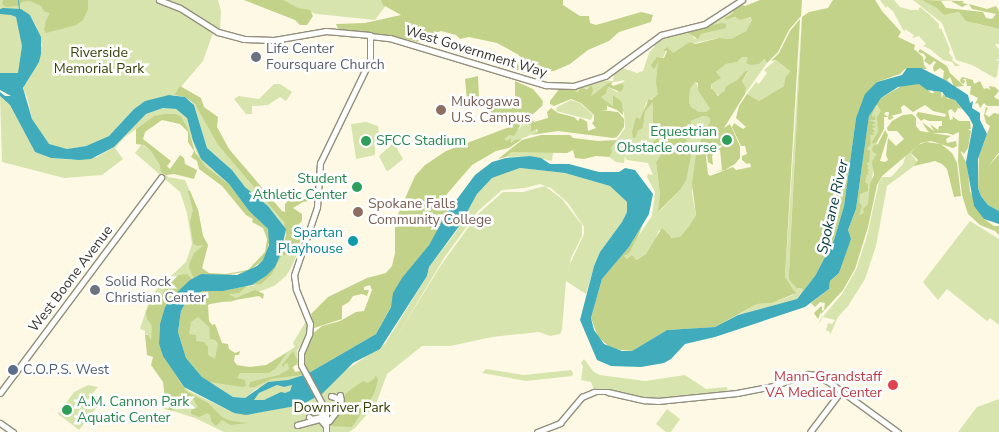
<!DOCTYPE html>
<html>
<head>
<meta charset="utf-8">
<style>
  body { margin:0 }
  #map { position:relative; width:999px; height:432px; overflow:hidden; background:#fdf9e4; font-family:"Nunito Sans",sans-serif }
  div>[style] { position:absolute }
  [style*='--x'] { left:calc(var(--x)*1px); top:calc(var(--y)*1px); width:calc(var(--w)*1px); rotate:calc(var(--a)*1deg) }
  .green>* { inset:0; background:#d8e4ae }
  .forest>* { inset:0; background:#c2d288 }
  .water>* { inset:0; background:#40acbb }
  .stream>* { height:1px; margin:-0.5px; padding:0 0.5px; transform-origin:0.5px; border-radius:0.5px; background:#40acbb }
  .roads { filter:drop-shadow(1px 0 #938f7d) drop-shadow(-1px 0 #938f7d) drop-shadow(0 1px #938f7d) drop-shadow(0 -1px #938f7d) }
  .secondary>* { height:4.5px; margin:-2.25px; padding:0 2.25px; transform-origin:2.25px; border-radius:2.25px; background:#fff }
  .primary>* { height:5px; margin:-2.5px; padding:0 2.5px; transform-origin:2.5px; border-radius:2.5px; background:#fff }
  .dots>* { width:14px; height:14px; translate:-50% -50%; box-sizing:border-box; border:2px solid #fff; border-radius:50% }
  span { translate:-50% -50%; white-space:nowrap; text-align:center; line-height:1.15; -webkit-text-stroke:5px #fff; paint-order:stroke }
  .worship-label { font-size:14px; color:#5b616d }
  .left { translate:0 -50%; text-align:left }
  .street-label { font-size:14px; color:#38362f }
  .park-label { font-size:14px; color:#384108 }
  .education-label { font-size:14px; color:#785e54 }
  .leisure-label { font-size:14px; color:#27864d }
  .right { translate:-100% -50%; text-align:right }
  .culture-label { font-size:14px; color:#0d838f }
  .service-label { font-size:14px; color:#4e5e75 }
  .health-label { font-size:14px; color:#be3a42 }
  .water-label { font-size:15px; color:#083b41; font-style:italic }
</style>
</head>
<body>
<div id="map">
  <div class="green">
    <i style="clip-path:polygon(0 0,218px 0,221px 11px,220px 32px,214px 30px,203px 61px,174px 95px,145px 101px,134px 109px,109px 136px,86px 146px,67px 149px,52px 146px,45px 141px,32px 119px,27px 97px,24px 91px,24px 86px,30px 77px,42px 45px,36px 26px,30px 15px,19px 11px,40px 43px,18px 86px,0 73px)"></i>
    <i style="clip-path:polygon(272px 0,390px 0,375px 20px,317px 14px)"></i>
    <i style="clip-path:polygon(880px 0,894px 0,900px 7px,911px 10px,918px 10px,920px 7px,930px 15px,939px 24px,939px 29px,941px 28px,950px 49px,949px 53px,953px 58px,952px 60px,960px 66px,955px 66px,952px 62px,943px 60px,930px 49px,923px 46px,926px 44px,919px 36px,912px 38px,914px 35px,905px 29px,905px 31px,903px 30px,893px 11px,887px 6px,886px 8px)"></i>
    <i style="clip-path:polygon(913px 0,922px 0,937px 7px,944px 15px,959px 12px,977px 24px,999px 29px,999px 44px,995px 44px,999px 50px,999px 59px,996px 59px,999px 61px,997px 76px,995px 78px,972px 65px,956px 60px,942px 23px)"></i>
    <i style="clip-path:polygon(734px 7px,733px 13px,727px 16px,730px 18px,749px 17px,752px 20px,746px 31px,731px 39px,719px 38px,698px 42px,673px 53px,666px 50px,663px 58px,659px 57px,655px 63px,658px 61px,659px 65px,658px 94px,646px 103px,642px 117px,638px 120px,638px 131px,643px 128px,645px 112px,653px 102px,657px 128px,662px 131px,655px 139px,658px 146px,660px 143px,663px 144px,661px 155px,656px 162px,660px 195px,659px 212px,680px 190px,688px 150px,685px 147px,687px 133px,691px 121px,703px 116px,709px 117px,710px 122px,698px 145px,692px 193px,696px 215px,689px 226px,680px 237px,673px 238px,659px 230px,653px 246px,646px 254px,635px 260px,628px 259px,624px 257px,652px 216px,655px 192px,647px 177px,648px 174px,653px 175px,648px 163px,627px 160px,625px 158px,626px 149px,624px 163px,616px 162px,609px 157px,611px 148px,625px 128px,624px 113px,613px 95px,613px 106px,601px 97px,606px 94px,608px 87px,617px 92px,624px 86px,622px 83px,625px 80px,608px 83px,591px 96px,589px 87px,578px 92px,572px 88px,599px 80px,613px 81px,614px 72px,620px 67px,637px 73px,643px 71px,649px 53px,655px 46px,653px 43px,665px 35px,684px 31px,690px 33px,695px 39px,701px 34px,718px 29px,712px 25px)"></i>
    <i style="clip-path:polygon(802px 17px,789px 272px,799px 289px,803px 289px,797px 299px,738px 315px,757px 304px,772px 303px,793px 295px,795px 291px,785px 277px)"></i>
    <i style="clip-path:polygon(746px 56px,764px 59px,767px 63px,745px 94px,746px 89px,742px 81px,748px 72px,745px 71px,737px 80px,726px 86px,721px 96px,712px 92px,711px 84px,716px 72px,726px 64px,737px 62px,742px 57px)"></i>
    <i style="clip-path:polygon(776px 60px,790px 71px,785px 78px,784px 86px,759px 101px,747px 94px,756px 82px,759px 84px,767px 73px,764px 70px)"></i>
    <i style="clip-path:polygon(695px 81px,710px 110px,706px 112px,699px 112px,691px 107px,689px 102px,690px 89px)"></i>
    <i style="clip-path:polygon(274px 84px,280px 84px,292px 92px,286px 101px,280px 97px,268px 105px,252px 106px,252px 114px,246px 114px,234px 99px,239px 96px,259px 99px)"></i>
    <i style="clip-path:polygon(0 96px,10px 105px,35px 152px,51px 158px,72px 160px,97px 157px,114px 147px,146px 114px,163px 108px,176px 109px,187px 118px,193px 141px,201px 159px,225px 181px,211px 173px,199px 159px,189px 131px,176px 114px,154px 116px,125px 137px,115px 148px,123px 159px,102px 175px,64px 178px,2px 162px)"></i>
    <i style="clip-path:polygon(191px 100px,200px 111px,218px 145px,276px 210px,284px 222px,286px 229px,268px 206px,245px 187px,232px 170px,207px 148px,196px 111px)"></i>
    <i style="clip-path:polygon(571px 100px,580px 103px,593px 115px,591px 120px,556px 111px,557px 107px)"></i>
    <i style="clip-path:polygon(877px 106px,884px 110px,880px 120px,867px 216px,856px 217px,870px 116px)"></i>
    <i style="clip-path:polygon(366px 122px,378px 126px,380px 143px,375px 144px,375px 155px,356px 159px,351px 124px)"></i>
    <i style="clip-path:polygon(523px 123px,531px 125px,530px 132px,535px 129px,538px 132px,511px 143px,505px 141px,507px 136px,520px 128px)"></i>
    <i style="clip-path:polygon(142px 144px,167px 163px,163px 169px,168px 177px,185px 180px,198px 210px,203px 236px,208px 245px,202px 268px,151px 336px,151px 341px,147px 334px,145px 335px,145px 331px,140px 329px,149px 301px,156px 290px,186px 262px,192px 244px,187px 213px,180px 192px,135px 153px)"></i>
    <i style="clip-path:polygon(392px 144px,395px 145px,403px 159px,388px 171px,386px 170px,379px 156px)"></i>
    <i style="clip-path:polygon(918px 145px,911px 154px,918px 163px,887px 186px,876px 246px,865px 279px,848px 306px,838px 317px,830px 335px,830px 332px,826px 330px,828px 323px,832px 324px,835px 320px,823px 317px,818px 325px,820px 320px,842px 294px,856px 270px,867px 236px,879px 182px,882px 177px,891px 177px,903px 164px,906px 155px)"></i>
    <i style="clip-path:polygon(524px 151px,536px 151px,567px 153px,553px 153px,552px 161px,530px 156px,506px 157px,512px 152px)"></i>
    <i style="clip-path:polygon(evenodd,520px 168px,565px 173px,610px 186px,627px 202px,627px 212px,622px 222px,600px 252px,594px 266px,586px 294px,566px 281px,562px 330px,560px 334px,550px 336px,539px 332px,492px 337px,450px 346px,422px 346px,387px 374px,376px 404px,355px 428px,349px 432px,224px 432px,195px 418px,173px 411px,171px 401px,175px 396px,180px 396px,180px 383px,189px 391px,234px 413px,301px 405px,322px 394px,343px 372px,385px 344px,427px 276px,429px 267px,456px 232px,477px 194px,492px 178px,520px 168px,540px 184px,551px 188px,568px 203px,584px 227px,584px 234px,570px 264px,567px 279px,571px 258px,582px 236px,582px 225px,562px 199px,545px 186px,523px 192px,503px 192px,478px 214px,441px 265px,396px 338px,444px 258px,478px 211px,502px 190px,525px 188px,540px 184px)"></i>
    <i style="clip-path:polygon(970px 221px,999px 239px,999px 325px,990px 318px,987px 321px,947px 289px,938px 300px,923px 282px)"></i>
    <i style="clip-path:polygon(295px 247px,298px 252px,291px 268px,286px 276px,274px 286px,231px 302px,205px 302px,211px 333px,218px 344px,226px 367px,268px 368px,274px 360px,295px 347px,293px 343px,306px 321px,307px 324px,307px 334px,297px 351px,299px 365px,293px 366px,296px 374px,303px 376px,256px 389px,245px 398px,233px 397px,202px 377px,181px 311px,223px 291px,256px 285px,272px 274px,282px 255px)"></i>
    <i style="clip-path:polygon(584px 359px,594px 372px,600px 375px,645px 381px,685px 375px,706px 389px,727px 387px,728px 393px,653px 400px,608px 390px,594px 390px,591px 382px,581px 380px,583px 366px,581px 363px)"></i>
    <i style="clip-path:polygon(486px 369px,524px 375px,571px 370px,573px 373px,572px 376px,526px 381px,482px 373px)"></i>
    <i style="clip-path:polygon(88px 385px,98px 387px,93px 393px,102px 401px,79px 430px,58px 414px,74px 392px)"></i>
    <i style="clip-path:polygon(277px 385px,284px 387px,292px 385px,290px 391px,285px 393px,264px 400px,253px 400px,259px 393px)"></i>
    <i style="clip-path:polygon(999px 399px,999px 432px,958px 432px,977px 407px)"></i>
    <i style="clip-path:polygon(667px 409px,680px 419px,671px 432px,666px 432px,656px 424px)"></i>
  </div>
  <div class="forest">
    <i style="clip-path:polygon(3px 0,88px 0,88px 9px,83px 20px,76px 25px,46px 33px,44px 30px,46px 20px,50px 13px,45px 12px,41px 6px,30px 1px,22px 2px,19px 6px,6px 7px,2px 4px)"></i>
    <i style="clip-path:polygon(244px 0,283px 0,298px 8px,310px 10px,313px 16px,307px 25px,300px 25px,295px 20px)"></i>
    <i style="clip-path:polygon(381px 0,563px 0,563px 5px,580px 16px,589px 16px,590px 23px,596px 25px,641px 12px,653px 15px,651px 22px,619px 32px,609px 41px,588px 50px,570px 64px,554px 71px,522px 73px,514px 68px,472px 55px,477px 47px,518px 61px,519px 55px,497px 43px,469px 37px,460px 39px,456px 35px,441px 31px,424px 37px,418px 42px,392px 36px,338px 29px,336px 24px,365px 23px,401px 15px,383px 5px)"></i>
    <i style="clip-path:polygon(evenodd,760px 0,802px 0,801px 16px,789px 30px,778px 52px,767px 63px,764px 59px,759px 64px,751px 65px,746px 63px,748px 57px,742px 57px,737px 62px,726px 64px,716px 72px,721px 78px,711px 84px,711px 88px,718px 96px,724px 91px,726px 86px,737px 80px,745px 71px,748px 71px,742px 81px,746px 88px,745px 94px,724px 128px,730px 124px,740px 146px,740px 158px,735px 164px,725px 170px,713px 172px,722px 170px,720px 150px,717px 150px,712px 156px,713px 165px,708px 162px,707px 155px,713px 149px,707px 154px,706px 157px,708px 174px,710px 176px,733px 167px,736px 170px,751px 167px,750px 163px,747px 164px,742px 160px,742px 156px,747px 154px,745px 146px,741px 146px,732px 127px,734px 123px,743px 129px,746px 127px,736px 118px,739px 106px,747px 94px,759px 101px,784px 86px,785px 78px,790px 71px,776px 60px,771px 61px,779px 53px,790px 31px,800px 19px,785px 277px,796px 293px,772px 303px,757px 304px,715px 327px,667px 330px,632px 351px,612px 349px,598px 337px,591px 318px,602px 279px,629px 247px,643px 224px,639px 234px,629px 253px,624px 256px,627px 259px,632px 255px,636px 260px,646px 254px,662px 228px,672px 238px,680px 237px,689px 226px,696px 215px,692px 184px,696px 154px,701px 139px,697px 134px,697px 130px,704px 126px,707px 127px,710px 122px,709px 117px,703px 116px,691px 121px,685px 147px,691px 156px,686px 180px,680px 190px,658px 212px,660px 195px,656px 162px,661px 155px,663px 144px,660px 143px,654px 154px,649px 151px,650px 146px,662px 132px,653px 123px,653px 102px,645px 112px,643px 128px,638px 131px,635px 138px,633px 138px,632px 132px,636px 117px,640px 119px,649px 99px,651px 100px,658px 94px,656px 83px,658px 61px,655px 68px,653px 69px,651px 65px,657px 57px,664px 58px,667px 51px,663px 51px,667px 47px,673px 53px,690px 42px,695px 44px,719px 38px,731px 39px,746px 31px,752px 20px,750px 17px,740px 20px,735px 17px,726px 20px,725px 18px,733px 13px,734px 7px,739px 4px,745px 6px,760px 0,695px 82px,698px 83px,698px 90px,710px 109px,706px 112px,699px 112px,691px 107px,689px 102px,690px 89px,695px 82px)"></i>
    <i style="clip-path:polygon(833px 0,875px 0,882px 11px,901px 32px,898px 37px,915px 45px,914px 49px,923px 57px,924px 65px,927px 69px,905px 69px,900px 74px,877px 82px,856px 118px,844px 206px,834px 240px,815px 276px,800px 295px,803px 289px,797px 288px,792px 283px,789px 279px,789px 272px,802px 17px,809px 12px,828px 8px)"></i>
    <i style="clip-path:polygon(922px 0,964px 1px,962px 3px,968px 4px,962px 7px,951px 1px,941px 1px,946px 8px,983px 12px,986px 18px,992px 19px,996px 14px,972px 9px,969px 4px,987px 9px,996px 6px,999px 11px,999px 29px,966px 21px,959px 12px,944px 15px,937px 8px)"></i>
    <i style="clip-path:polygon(721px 17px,713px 25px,722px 23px,726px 24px,726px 28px,701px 34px,698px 39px,685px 31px,670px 35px,683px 30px,701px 27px)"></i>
    <i style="clip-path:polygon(920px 49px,947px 66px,950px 73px,964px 86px,954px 87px,950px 77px,947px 80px,952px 85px,943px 79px,944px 71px,940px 68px,934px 72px,933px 67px,936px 62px,934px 61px,930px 65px,924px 61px,926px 57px,924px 54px,918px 52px)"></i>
    <i style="clip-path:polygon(478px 76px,479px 98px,515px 97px,515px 81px,533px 89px,543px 101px,542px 106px,531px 116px,534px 122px,548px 118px,547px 112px,551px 108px,558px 113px,574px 117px,578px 121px,580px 118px,584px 120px,587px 122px,588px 131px,596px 128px,592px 123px,594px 121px,594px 115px,581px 103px,571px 99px,554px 106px,550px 104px,550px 101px,560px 88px,572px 88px,578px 92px,580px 88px,587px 89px,591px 85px,593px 90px,591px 96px,608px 83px,613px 82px,611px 84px,613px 86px,622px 83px,624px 86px,621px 92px,608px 87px,606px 94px,601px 97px,613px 106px,613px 95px,622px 102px,623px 115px,617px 110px,607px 106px,607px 110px,601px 110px,618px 112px,624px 119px,624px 127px,617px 137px,613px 138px,558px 131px,531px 135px,538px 132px,537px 129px,530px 132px,531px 125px,521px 124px,514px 136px,509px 135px,505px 139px,507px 141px,511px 138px,511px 143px,515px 140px,522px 139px,509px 148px,496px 151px,472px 165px,447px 194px,444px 201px,449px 210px,429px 245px,414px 264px,376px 334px,307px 374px,304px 368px,304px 349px,311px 335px,322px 326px,340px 321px,356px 312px,364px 311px,372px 290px,370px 285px,364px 287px,364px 290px,369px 290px,367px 296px,362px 294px,353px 296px,349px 302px,342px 306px,342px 319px,314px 328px,311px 314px,328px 297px,367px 278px,386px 273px,392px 266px,395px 253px,395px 221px,415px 176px,425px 165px,446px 151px,512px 126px,504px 117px,488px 115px,484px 111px,486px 105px,482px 103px,474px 105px,467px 100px,465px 79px)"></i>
    <i style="clip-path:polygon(962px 77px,973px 80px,974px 84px,980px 81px,984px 89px,987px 88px,990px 90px,989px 86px,995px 87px,999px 91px,994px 97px,999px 100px,999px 106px,987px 106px,984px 103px,980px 108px,978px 103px,975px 104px,978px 98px,970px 94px,971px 86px,967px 86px,966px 79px,963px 79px,965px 81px,964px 84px,961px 83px,960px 80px)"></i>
    <i style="clip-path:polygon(905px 84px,922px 84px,931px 93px,934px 93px,933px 91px,941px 92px,942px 99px,943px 94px,948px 99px,951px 97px,955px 100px,962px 109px,958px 108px,955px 113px,951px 109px,948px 111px,950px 120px,953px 119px,952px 116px,959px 121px,970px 121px,971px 129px,968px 129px,971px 131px,968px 148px,964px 154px,961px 151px,961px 153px,967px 164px,970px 191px,984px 219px,994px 226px,999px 226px,999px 235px,995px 231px,980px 225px,968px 214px,962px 195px,958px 161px,959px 132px,953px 135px,947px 133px,930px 133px,927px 130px,922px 122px,934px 131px,930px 124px,938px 130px,939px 126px,942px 126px,942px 121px,929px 121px,924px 119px,921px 121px,916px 115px,918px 112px,945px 117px,946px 114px,933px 111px,925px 105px,913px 112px,904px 105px,901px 107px,902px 113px,891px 116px,894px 117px,890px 120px,888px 119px,889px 112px,886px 112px,884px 114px,888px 117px,884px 117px,884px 129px,877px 142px,873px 144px,872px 142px,878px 132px,877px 117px,881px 111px,877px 105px,872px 114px,873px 118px,875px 115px,875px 120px,870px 120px,876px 123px,872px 125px,876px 127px,872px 128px,875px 132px,872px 133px,875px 135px,870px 135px,871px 144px,867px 149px,870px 151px,869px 163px,867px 162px,867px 165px,869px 166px,867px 168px,870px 171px,867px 171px,870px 175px,867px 174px,865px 182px,868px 184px,868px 191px,860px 194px,859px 202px,862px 206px,859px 215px,864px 213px,863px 209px,868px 204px,870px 184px,874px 175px,872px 162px,876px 154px,872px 151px,873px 146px,878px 144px,885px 130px,888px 135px,880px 161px,885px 162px,888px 160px,886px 155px,888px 138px,896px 146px,904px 139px,897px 131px,888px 131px,887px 128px,892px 121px,903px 115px,912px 114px,916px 118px,916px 126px,920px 131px,951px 136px,946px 139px,947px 143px,956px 141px,957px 146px,953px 148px,931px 141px,921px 143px,882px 176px,877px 185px,868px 227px,855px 269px,843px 290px,821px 314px,821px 312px,818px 319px,814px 313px,820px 307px,822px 307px,822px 311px,824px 310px,825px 303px,820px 302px,815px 307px,811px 303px,829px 289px,830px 281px,839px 273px,850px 240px,848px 230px,856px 209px,869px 115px,881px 98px)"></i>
    <i style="clip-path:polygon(180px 86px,201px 98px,204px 107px,218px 117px,217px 127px,229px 149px,282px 211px,285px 212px,285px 204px,294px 194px,303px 199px,314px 197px,313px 200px,303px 202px,293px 208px,302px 214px,302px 221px,299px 224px,299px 235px,301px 237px,298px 252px,295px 247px,291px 248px,287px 255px,282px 255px,272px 274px,261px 284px,252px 285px,266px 276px,281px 253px,286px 235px,284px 222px,218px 145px,195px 104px,185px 97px,174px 95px)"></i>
    <i style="clip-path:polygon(986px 107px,988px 108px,985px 114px,989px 117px,994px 113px,999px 114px,999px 152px,988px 167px,999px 154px,999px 211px,988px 205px,981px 196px,978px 188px,979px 156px,990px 126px,986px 123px,984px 115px)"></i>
    <i style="clip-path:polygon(165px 114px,176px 114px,181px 117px,189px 131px,195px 152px,206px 167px,229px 184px,249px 211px,268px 229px,270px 238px,267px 252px,263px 260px,249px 271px,222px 276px,201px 274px,194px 278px,192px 275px,189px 267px,190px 262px,194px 253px,204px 245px,197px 246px,193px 243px,190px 222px,193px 210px,188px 191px,190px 191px,198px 210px,203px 236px,208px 245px,202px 268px,209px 273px,226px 274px,248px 270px,265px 252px,267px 239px,263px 228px,252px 222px,253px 219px,246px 215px,222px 186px,199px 169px,197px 161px,191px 157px,194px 151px,188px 142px,188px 132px,180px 124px,162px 120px,145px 132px,143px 139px,171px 161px,167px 166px,170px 169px,180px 155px,184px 158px,185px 164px,197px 170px,194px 179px,174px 174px,166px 175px,161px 172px,160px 165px,151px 151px,144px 145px,136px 144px,136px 129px,154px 116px)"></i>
    <i style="clip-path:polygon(541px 135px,570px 135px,573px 138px,598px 141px,617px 140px,611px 148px,612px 152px,609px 157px,596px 156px,584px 159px,575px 158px,573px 150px,567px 153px,512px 152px,506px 157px,498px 159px,522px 140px)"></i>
    <i style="clip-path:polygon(926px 142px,941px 144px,952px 153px,957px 163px,961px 196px,954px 197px,947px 169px,942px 164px,935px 161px,914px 166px,918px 160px,911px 153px,918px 145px)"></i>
    <i style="clip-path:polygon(187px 274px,192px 279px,172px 297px,165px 307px,160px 324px,159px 344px,163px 355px,186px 391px,208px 403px,222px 417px,231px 421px,248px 423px,231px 425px,222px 420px,216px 426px,211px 421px,210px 415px,207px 413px,199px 417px,191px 414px,191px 410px,198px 407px,192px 397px,185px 402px,181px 397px,173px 397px,171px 403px,174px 411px,161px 408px,161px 405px,168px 409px,171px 405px,165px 399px,163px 382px,151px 365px,153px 357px,147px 355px,145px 335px,148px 335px,151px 340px,152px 326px,147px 319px,146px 312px,154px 294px,161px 297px,167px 285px,179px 275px)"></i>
    <i style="clip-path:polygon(evenodd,247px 286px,239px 293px,228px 294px,236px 298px,255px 290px,264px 294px,263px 299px,259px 296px,210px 304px,208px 305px,209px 321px,212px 325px,215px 324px,222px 343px,228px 344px,229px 349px,235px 353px,240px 351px,239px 355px,235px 355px,234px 361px,237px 365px,250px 367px,266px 365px,287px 353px,276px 368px,269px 373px,240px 373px,237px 378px,245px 380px,246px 386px,243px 387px,209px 382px,202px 377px,186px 358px,178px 332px,181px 311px,186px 302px,194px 295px,203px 291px,223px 291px,247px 286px,198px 317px,209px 327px,210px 339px,215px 340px,218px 344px,215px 359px,208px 355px,208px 347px,204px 342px,196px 341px,196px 335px,189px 334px,191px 322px,198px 317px)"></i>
    <i style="clip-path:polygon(293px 351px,298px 362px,292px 368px,295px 372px,301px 371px,302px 375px,271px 379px,255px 387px,249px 387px,250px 382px,279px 375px,289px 369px,288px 363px,285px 364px,283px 367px,282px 365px)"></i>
    <i style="clip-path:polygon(376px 375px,378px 380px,374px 394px,352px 427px,329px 426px,330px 419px,346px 393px,363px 381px,368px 383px,374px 379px)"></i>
  </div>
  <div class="water">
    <i style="clip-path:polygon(evenodd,3px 8px,21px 9px,30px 15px,41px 37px,41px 54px,39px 62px,23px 88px,32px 119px,49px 144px,67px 149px,86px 146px,109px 136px,134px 109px,145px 101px,169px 95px,185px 97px,194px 105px,207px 148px,232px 170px,245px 187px,268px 206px,286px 229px,281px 253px,275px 267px,266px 276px,252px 285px,223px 291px,203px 291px,194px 295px,186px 302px,181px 311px,178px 332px,186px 358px,202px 377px,233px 397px,245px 398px,268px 382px,288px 380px,307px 374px,376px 334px,391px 307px,393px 293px,402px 278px,429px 245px,446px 214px,475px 175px,492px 162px,506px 158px,530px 156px,541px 158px,550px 164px,569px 164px,599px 172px,619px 172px,625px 168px,635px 170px,653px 194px,649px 214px,629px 247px,602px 279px,591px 318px,594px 330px,604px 344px,622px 351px,632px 351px,667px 330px,715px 327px,738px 315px,797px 299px,815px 276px,834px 240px,844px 206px,856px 118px,865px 94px,877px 82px,902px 75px,907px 68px,921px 68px,945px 80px,968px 95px,970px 103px,973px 101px,972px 108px,980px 113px,980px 120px,987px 134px,978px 159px,978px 188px,981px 196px,988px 205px,999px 211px,999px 224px,984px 219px,974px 206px,966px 162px,973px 125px,969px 117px,955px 100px,946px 97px,942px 92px,927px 90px,919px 84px,898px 87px,881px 98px,869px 116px,856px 209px,848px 230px,851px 239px,839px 273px,830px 281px,829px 289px,805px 307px,715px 337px,685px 344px,671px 359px,664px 363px,641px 367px,611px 366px,597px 360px,580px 320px,594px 266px,600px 252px,622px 222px,627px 212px,627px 202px,610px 186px,565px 173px,520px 168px,492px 178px,477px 194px,460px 225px,429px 267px,427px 276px,380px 349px,353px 363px,322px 394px,301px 405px,246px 415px,234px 413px,184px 387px,163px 356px,159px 344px,160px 324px,165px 307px,172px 297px,190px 280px,201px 274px,237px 275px,257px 266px,263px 260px,269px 245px,268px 229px,249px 211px,229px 184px,201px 159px,193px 141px,187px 118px,176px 109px,163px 108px,146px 114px,114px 147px,91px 159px,79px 160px,51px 158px,35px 152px,10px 105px,0 96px,0 92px,5px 96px,11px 96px,0 90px,0 73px,18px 73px,22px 46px,16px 17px,11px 15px,0 14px,0 9px,3px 8px,277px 385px,284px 387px,292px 385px,290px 391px,285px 393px,281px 392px,264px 400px,254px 400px,259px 393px,277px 385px)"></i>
  </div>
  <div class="stream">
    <i style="--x:18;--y:0;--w:9;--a:84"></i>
  </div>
  <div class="roads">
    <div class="secondary">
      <i style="--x:370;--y:36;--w:20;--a:6"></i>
      <i style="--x:390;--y:38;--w:163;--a:16.8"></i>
      <i style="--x:546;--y:85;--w:28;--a:2"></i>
      <i style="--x:574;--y:86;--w:33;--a:-18"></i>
      <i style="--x:605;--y:76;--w:69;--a:-36.2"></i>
      <i style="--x:661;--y:35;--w:45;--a:-14"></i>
      <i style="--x:705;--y:24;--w:44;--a:-33"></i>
      <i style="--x:0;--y:393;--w:269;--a:-53.2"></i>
      <i style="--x:537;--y:432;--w:25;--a:-21"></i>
      <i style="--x:560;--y:423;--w:34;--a:-50"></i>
      <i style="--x:582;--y:397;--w:13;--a:-23"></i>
      <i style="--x:594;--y:392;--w:14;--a:0"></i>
      <i style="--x:608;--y:392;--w:37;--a:13"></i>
      <i style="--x:644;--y:400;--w:14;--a:4"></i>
      <i style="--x:658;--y:401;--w:79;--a:-5.8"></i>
      <i style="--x:737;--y:393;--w:37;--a:-11"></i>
      <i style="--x:773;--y:386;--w:37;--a:-19"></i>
      <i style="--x:808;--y:374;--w:9;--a:6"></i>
      <i style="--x:817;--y:375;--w:17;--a:31"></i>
      <i style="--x:832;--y:384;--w:82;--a:36"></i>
      <i style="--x:810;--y:432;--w:53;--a:-52.7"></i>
    </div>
    <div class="primary">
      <i style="--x:159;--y:0;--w:22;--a:21"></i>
      <i style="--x:180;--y:8;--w:45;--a:32.3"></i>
      <i style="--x:218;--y:32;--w:27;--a:15"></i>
      <i style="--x:244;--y:39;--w:30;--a:2"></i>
      <i style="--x:274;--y:40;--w:53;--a:-9.8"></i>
      <i style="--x:326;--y:31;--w:44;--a:5.2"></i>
      <i style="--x:331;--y:396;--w:10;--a:17"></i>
      <i style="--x:309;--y:417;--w:4;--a:34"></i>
      <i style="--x:312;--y:419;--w:9;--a:-13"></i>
      <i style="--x:321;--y:417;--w:10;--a:-79"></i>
      <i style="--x:329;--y:421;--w:20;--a:-53"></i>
      <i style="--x:341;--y:405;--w:10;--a:-96"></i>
      <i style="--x:0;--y:423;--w:16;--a:35"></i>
      <i style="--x:297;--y:425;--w:24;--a:-15"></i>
      <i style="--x:320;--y:419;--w:9;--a:49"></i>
      <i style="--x:326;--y:432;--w:21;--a:-90"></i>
      <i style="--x:326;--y:411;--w:52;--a:-118.5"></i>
      <i style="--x:301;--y:365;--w:12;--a:-90"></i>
      <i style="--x:301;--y:353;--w:21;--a:-67"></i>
      <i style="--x:309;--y:334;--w:10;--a:-84"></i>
      <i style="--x:310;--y:324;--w:38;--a:-112"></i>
      <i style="--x:296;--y:289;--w:14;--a:-98"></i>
      <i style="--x:294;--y:275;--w:72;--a:-71.3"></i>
      <i style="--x:317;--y:207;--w:44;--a:-86.1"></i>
      <i style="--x:320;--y:163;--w:114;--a:-64.1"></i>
      <i style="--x:370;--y:60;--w:24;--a:-90"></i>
    </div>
  </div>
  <div class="dots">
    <i style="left:256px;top:57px;background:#6b7280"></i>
    <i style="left:441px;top:110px;background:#8d6e63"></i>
    <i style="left:727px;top:140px;background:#2e9e5b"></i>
    <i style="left:366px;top:141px;background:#2e9e5b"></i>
    <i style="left:357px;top:187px;background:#2e9e5b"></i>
    <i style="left:358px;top:212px;background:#8d6e63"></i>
    <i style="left:353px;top:241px;background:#0f9aa8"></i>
    <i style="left:95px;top:290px;background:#6b7280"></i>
    <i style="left:13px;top:370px;background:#5c6f8a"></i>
    <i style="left:893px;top:385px;background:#e0444e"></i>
    <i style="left:67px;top:410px;background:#2e9e5b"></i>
  </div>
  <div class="worship-label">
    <span class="left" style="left:266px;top:57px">Life Center<br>Foursquare Church</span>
    <span class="left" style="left:105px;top:290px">Solid Rock<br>Christian Center</span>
  </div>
  <div class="street-label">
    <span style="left:476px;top:52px;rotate:17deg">West Government Way</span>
    <span style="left:71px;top:279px;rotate:-53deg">West Boone Avenue</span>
  </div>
  <div class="park-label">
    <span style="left:99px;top:61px">Riverside<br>Memorial Park</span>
    <span style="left:342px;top:408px">Downriver Park</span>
  </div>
  <div class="education-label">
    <span class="left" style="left:451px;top:110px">Mukogawa<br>U.S. Campus</span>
    <span class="left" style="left:368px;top:212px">Spokane Falls<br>Community College</span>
  </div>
  <div class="leisure-label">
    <span class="right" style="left:717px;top:140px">Equestrian<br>Obstacle course</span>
    <span class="left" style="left:376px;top:141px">SFCC Stadium</span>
    <span class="right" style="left:347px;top:187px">Student<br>Athletic Center</span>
    <span class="left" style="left:77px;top:410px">A.M. Cannon Park<br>Aquatic Center</span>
  </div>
  <div class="culture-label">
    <span class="right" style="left:343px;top:241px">Spartan<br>Playhouse</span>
  </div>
  <div class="service-label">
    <span class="left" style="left:23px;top:370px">C.O.P.S. West</span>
  </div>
  <div class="health-label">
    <span class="right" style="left:882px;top:385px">Mann-Grandstaff<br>VA Medical Center</span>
  </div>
  <div class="water-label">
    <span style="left:833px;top:207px;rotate:-77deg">Spokane River</span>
  </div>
</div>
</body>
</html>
